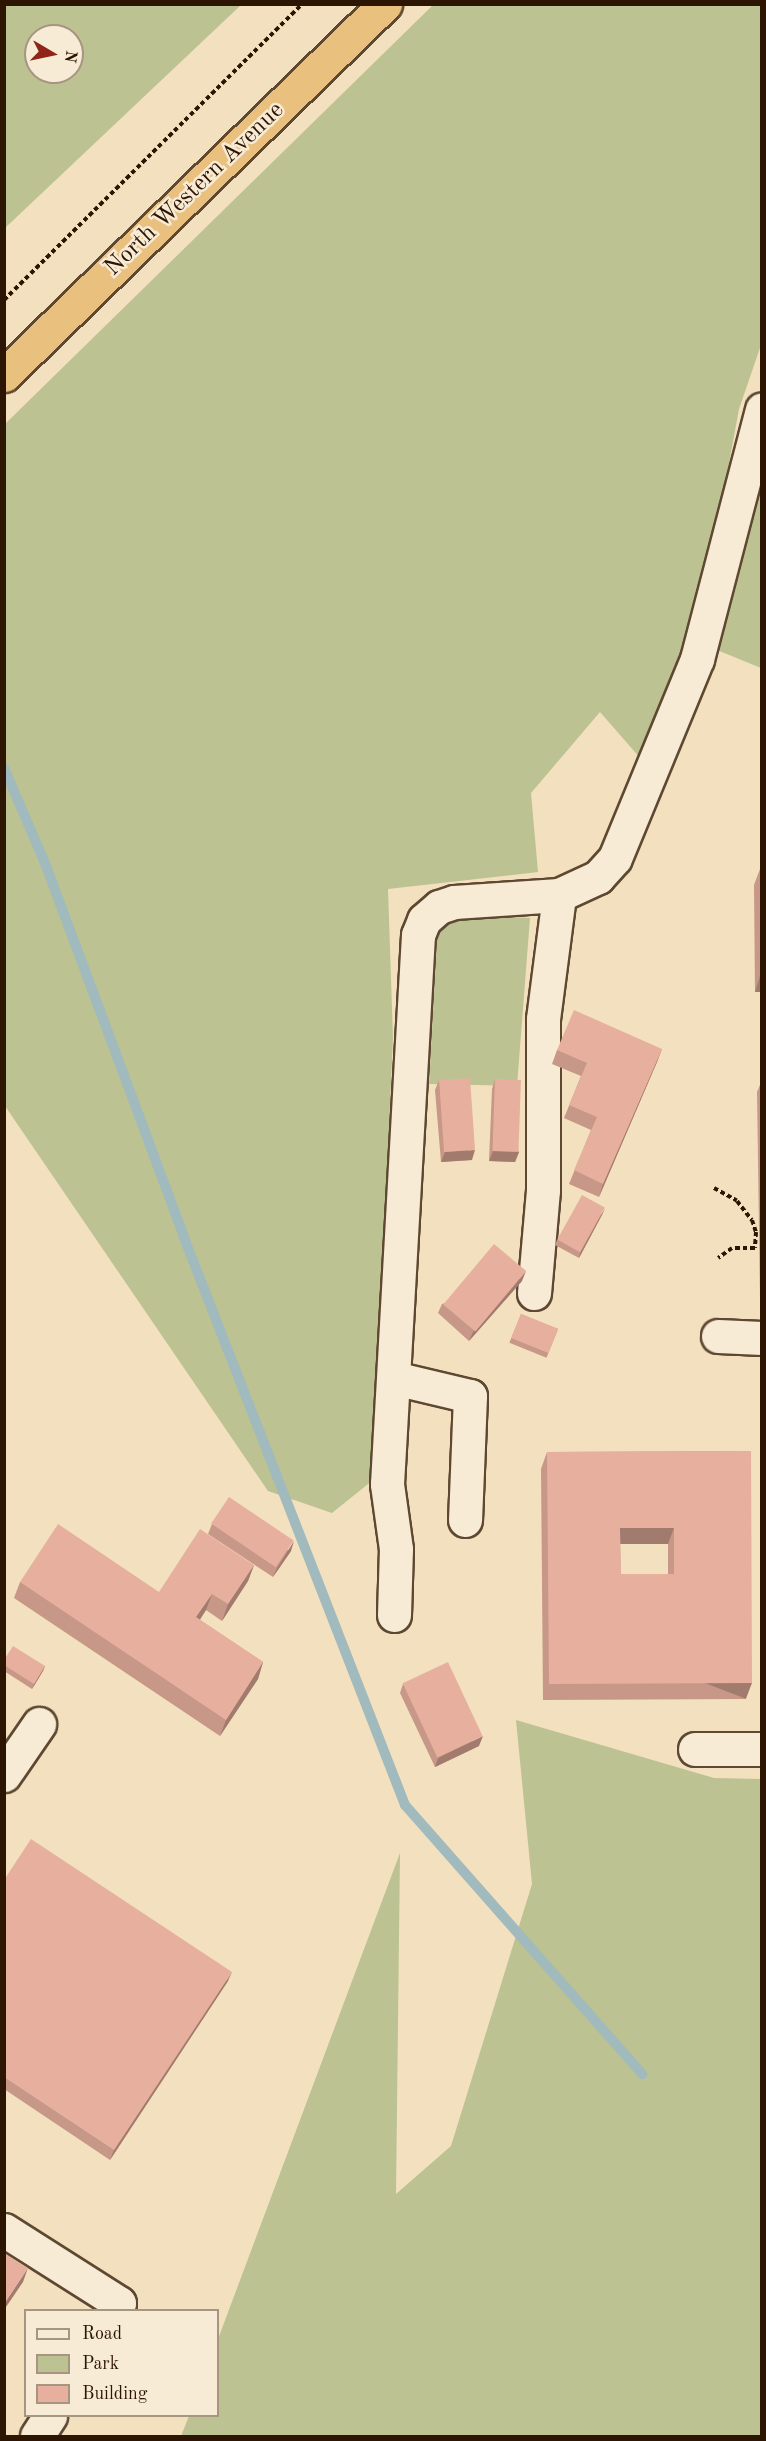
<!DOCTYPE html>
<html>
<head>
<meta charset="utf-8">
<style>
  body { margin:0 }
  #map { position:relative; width:766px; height:2441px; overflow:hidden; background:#f3e0be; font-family:"Old Standard TT",serif }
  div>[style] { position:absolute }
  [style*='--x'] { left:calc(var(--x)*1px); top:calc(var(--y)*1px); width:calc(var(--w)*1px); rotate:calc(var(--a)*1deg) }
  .green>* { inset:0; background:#bcc291 }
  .stream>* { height:10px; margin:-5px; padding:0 5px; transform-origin:5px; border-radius:5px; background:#a1babd }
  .path>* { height:4px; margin-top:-2px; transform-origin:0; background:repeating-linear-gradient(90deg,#2c1502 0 4.5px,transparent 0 7.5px) }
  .roads { filter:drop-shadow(2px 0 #5e4831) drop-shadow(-2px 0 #5e4831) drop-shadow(0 2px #5e4831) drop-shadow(0 -2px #5e4831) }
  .minor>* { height:33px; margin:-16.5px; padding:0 16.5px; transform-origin:16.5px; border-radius:16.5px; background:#f7ebd5 }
  .highway>* { height:33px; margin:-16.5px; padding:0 16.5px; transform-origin:16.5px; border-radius:16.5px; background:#eac07f }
  .wall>* { inset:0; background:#c79788; transform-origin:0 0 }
  .shaded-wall>* { inset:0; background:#a27b6f; transform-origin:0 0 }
  .building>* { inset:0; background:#e7b09e; transform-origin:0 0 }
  span { translate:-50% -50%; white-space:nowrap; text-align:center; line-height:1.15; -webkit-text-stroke:5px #f7ebd5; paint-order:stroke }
  .street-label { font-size:24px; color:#2c1502 }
  .frame { position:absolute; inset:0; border:6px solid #2c1502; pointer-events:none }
  .legend { position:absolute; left:24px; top:2309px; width:195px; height:108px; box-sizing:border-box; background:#f7ebd5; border:2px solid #a69581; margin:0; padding:8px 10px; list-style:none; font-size:18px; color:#2c1502 }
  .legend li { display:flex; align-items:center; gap:12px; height:30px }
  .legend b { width:30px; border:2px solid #a69581 }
  .north { position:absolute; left:24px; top:24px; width:60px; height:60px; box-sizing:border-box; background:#f7ebd5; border:2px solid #a69581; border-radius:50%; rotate:99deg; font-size:16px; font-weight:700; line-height:24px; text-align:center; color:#2c1502 }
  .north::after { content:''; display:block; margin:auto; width:21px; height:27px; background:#8f2418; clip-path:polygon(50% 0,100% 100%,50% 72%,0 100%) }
</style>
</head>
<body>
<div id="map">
  <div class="green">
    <i style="clip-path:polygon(evenodd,5px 4px,241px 4px,241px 5px,5px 228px,5px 4px,36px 36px,72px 36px,72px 72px,36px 72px,36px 36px)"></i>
    <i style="clip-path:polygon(433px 5px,761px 5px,761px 345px,739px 409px,715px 539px,686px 656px,641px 759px,600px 712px,531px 793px,538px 872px,388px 889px,393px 1038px,373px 1480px,332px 1513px,268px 1491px,5px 1106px,4px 425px)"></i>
    <i style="clip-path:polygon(761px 464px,761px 668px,717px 650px)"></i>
    <i style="clip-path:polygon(457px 914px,530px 918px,517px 1086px,429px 1084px,438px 922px)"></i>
    <i style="clip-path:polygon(516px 1720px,714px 1778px,761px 1779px,761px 2436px,181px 2436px,189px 2416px,218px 2416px,218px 2339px,400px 1853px,396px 2194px,451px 2146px,532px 1884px)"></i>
  </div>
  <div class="stream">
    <i style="--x:4;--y:768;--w:103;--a:66.7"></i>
    <i style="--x:45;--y:863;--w:397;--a:69.6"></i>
    <i style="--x:183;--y:1235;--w:612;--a:68.72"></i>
    <i style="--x:405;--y:1805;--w:359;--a:48.6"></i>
  </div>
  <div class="path">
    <i style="--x:4;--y:300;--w:420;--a:-44.8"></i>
    <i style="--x:714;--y:1188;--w:26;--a:29"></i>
    <i style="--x:737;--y:1201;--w:24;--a:52"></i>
    <i style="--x:752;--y:1220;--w:13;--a:72"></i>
    <i style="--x:756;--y:1232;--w:16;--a:94"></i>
    <i style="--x:755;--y:1248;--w:23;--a:180"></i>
    <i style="--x:732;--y:1248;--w:17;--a:144"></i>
  </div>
  <div class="roads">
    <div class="minor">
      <i style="--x:534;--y:1293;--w:103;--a:-85"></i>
      <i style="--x:543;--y:1190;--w:171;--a:-90"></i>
      <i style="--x:543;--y:1019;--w:125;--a:-82.6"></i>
      <i style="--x:718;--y:1336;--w:44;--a:2.6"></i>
      <i style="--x:394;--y:1378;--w:78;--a:13.3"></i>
      <i style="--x:470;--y:1396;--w:124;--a:92.3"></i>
      <i style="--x:394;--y:1615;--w:66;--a:-88.3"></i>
      <i style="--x:396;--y:1549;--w:66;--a:-97.9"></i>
      <i style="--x:387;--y:1484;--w:550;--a:-86.77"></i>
      <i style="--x:418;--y:935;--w:16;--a:-68"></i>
      <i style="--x:424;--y:920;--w:20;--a:-41"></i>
      <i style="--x:439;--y:907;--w:16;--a:-18"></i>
      <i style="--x:454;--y:902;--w:105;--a:-3.8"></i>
      <i style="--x:559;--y:895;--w:43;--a:-24.8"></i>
      <i style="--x:598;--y:877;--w:25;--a:-48"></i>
      <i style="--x:615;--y:858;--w:215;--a:-67.6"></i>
      <i style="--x:697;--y:659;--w:258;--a:-75.4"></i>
      <i style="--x:695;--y:1749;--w:67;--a:0"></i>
      <i style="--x:4;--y:1775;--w:62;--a:-55.5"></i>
      <i style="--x:4;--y:2230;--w:136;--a:32.4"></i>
      <i style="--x:119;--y:2303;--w:8;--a:120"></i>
      <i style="--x:37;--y:2436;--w:24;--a:-57"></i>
    </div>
    <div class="highway">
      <i style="--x:4;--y:375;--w:532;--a:-44.24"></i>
    </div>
  </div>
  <div class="wall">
    <i style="clip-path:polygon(760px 869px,762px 869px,762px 992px,755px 992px,754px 885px)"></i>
    <i style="clip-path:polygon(662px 1049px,657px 1062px,599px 1197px,569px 1184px,591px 1130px,564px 1118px,581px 1076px,552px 1064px,557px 1050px)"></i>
    <i style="clip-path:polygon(495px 1079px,519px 1152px,515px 1162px,489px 1161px,492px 1089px)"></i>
    <i style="clip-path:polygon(439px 1080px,472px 1160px,441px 1162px,435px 1090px)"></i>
    <i style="clip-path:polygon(762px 1080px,762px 1298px,760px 1298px,757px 1092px)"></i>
    <i style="clip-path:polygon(603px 1213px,579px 1258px,555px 1245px,557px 1240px)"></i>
    <i style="clip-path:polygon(522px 1281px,469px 1341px,438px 1313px,442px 1304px)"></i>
    <i style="left:521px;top:1314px;width:40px;height:31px;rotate:22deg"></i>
    <i style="clip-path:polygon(evenodd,751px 1451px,746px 1699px,543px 1700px,541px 1469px,547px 1452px,751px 1451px,620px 1544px,668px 1544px,668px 1574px,621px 1574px,620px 1544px)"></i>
    <i style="clip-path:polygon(212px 1524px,291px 1551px,273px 1577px,208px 1534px)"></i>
    <i style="clip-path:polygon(254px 1565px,248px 1581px,222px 1621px,206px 1610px,200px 1620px,263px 1662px,258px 1679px,220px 1736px,14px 1598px,20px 1582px,159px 1592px)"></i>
    <i style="clip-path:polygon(4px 1660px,45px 1666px,43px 1671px,32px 1689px,4px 1671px)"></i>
    <i style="clip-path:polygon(403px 1684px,479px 1746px,435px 1767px,400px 1693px)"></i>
    <i style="clip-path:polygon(4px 1880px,228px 1981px,110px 2160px,4px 2089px)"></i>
  </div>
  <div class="shaded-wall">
    <i style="clip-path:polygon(760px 976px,762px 976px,762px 992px,755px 992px)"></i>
    <i style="clip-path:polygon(662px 1049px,657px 1062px,599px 1197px,603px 1184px)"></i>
    <i style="clip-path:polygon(475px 1150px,472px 1160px,441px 1162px,445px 1152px)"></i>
    <i style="clip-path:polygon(493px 1151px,519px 1152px,515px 1162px,489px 1161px)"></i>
    <i style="clip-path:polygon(605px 1208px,603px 1213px,579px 1258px,580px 1253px)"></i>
    <i style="clip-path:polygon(526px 1271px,522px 1281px,469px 1341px,473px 1332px)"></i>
    <i style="clip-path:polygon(620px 1528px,674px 1528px,668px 1544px,614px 1544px)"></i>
    <i style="clip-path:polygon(294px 1541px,291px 1551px,273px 1577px,277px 1568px)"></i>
    <i style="clip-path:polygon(254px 1565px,248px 1581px,222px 1621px,228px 1604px)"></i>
    <i style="clip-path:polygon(212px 1594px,206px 1610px,190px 1634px,196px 1617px)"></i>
    <i style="clip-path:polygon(263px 1662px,258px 1679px,220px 1736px,226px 1720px)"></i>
    <i style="clip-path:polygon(45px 1666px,43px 1671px,32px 1689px,34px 1684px)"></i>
    <i style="left:752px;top:1683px;width:17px;height:203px;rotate:111deg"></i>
    <i style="clip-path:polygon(483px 1736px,479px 1746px,435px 1767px,438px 1758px)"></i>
    <i style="clip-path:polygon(232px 1972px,228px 1981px,110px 2160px,114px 2150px)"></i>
    <i style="clip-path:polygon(28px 2268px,23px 2282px,4px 2310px,4px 2304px)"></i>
  </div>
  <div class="building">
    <i style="left:760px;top:869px;width:2px;height:107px"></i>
    <i style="clip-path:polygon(574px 1010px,662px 1049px,603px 1184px,574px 1170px,597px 1117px,569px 1105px,587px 1063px,557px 1050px)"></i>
    <i style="left:470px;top:1078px;width:72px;height:31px;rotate:86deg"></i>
    <i style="left:495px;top:1079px;width:26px;height:72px;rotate:2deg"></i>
    <i style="left:582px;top:1195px;width:26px;height:51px;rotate:29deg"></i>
    <i style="left:494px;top:1244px;width:42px;height:79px;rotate:40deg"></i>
    <i style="left:521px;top:1314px;width:40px;height:26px;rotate:22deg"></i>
    <i style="clip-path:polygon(evenodd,751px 1451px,752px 1683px,549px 1684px,547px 1452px,751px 1451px,620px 1528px,674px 1528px,674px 1574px,621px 1574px,620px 1528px)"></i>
    <i style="left:229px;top:1497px;width:78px;height:32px;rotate:34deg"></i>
    <i style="clip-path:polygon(58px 1524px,159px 1592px,200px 1529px,254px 1565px,228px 1604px,212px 1594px,196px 1617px,263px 1662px,226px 1720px,20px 1582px)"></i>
    <i style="clip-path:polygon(13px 1646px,45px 1666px,34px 1684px,4px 1665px,4px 1660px)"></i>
    <i style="left:448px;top:1662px;width:82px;height:50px;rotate:65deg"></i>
    <i style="clip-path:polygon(31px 1839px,232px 1972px,114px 2150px,4px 2077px,4px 1880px)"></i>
    <i style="clip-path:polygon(4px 2253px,28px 2268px,4px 2304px)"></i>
  </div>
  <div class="street-label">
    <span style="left:195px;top:190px;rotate:-44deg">North Western Avenue</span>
  </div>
  <div class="frame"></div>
  <ul class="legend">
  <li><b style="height:8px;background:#f7ebd5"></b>Road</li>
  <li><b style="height:16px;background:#bcc291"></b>Park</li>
  <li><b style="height:16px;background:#e7b09e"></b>Building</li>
  </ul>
  <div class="north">N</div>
</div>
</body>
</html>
